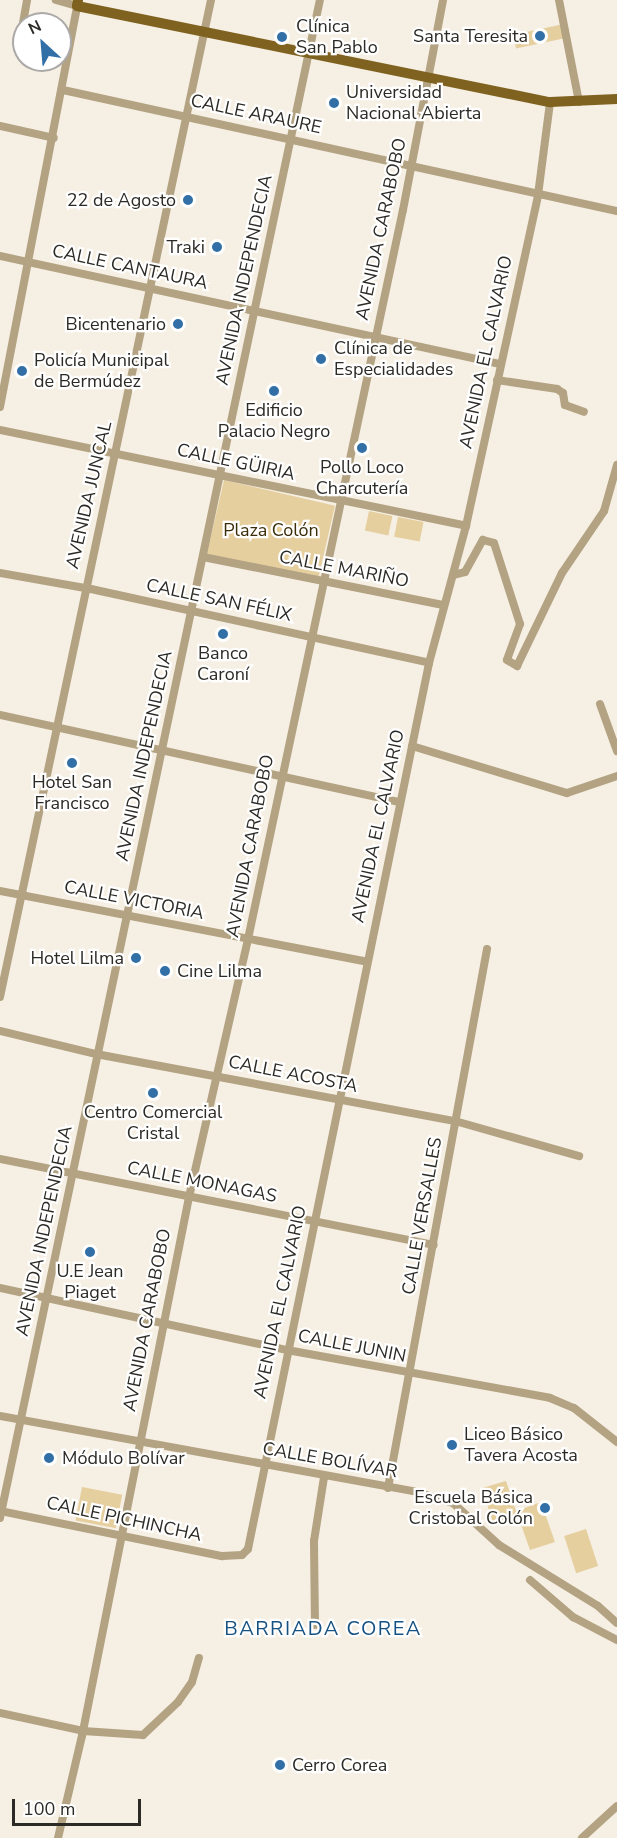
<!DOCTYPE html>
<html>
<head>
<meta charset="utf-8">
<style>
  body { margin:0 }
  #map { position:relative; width:617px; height:1838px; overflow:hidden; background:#f6efe3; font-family:"Nunito Sans",sans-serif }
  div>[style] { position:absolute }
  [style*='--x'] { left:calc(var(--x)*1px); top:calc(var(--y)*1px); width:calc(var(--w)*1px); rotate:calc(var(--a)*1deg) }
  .green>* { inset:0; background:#e6cf9f; transform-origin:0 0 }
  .minor>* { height:8px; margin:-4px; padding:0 4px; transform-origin:4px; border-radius:4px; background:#b3a383 }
  .major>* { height:10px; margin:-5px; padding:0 5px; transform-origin:5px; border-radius:5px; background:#7f621f }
  .dots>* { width:16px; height:16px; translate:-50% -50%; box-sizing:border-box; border:3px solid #fff; border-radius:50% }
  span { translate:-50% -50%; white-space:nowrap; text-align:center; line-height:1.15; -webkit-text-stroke:4.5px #fff; paint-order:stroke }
  .poi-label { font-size:18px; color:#2c2a25 }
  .left { translate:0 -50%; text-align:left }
  .right { translate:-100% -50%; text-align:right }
  .street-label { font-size:18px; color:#2c2a25 }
  .park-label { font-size:18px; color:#3c2d09 }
  .neighbourhood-label { font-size:20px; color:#165181; letter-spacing:1.5px }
  .north { position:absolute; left:12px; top:12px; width:60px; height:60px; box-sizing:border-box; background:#fff; border:2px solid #abaaa8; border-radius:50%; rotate:334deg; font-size:16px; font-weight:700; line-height:24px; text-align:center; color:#2c2a25 }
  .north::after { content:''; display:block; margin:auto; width:21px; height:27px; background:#316fa6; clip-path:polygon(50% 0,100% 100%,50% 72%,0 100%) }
  .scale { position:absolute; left:12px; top:1799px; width:129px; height:27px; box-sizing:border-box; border:3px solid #2c2a25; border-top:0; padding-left:8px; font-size:18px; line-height:21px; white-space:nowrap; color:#2c2a25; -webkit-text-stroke:4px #fff; paint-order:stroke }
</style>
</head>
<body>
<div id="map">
  <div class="green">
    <i style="left:564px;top:24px;width:14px;height:52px;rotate:78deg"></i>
    <i style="left:224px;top:480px;width:114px;height:76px;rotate:13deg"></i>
    <i style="left:369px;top:511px;width:24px;height:20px;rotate:12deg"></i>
    <i style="left:398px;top:517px;width:26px;height:20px;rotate:11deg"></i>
    <i style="clip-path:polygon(506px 1481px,516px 1511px,541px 1502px,555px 1542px,530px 1550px,517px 1513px,518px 1518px,494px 1526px,482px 1488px)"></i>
    <i style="left:82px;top:1487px;width:41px;height:34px;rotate:11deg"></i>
    <i style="left:586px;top:1529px;width:39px;height:23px;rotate:72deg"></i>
  </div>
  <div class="minor">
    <i style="--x:559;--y:0;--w:104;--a:78.9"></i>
    <i style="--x:23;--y:23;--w:23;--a:-80"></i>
    <i style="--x:63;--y:90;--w:567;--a:12.32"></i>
    <i style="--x:0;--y:126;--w:55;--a:12.5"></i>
    <i style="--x:0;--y:256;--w:512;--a:12.19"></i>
    <i style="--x:497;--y:380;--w:61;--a:8.5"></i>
    <i style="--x:557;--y:389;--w:7;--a:34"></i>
    <i style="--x:563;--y:393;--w:12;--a:81"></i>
    <i style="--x:565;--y:405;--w:20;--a:20"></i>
    <i style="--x:0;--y:407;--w:408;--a:-79.1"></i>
    <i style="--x:77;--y:6;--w:22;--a:-164"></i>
    <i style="--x:0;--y:430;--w:476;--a:11.6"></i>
    <i style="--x:203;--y:557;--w:246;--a:11.3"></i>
    <i style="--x:0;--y:573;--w:92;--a:10"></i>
    <i style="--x:91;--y:589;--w:346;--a:12.3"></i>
    <i style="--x:453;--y:575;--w:12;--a:-14"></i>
    <i style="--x:465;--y:572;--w:37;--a:-61"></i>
    <i style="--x:483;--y:540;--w:11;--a:15"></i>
    <i style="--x:494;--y:543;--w:85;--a:72.2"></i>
    <i style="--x:520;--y:624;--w:38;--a:110"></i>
    <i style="--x:507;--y:660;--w:12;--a:31"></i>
    <i style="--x:517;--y:666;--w:103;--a:-64.2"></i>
    <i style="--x:562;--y:573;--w:75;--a:-55.9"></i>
    <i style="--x:604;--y:511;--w:48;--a:-74.2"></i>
    <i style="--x:600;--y:704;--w:50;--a:70.1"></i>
    <i style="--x:0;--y:715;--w:409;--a:12.3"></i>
    <i style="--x:412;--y:746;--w:162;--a:16.9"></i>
    <i style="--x:567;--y:793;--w:53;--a:-18.8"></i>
    <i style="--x:0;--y:891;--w:374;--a:10.9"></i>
    <i style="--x:0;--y:997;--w:1019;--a:-78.05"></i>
    <i style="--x:0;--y:1031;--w:99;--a:13.5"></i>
    <i style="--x:96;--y:1054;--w:365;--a:10.6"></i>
    <i style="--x:455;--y:1121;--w:129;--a:15.8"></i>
    <i style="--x:0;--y:1159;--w:442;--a:11.2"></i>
    <i style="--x:0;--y:1288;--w:294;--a:12.2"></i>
    <i style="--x:287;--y:1350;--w:267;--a:10.3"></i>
    <i style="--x:550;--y:1398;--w:26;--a:23"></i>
    <i style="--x:574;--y:1408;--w:55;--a:38.3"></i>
    <i style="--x:0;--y:1416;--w:420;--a:10.3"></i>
    <i style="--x:413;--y:1491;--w:42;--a:16.7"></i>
    <i style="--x:453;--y:1503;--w:62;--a:42.4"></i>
    <i style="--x:499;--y:1545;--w:116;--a:31.6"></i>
    <i style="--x:598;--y:1606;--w:25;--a:42"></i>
    <i style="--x:388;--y:1488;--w:548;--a:-79.59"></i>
    <i style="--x:0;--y:1511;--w:227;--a:11.5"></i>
    <i style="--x:222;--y:1556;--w:20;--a:-3"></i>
    <i style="--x:242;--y:1555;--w:8;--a:-45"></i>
    <i style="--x:248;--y:1549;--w:904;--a:-78.45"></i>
    <i style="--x:429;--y:663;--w:142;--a:-74.9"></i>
    <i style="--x:466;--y:526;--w:339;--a:-77.7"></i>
    <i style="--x:538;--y:195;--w:94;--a:-82.6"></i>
    <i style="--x:0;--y:1518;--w:1551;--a:-78.1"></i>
    <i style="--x:530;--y:1580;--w:57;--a:40.7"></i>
    <i style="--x:573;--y:1617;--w:50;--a:27.6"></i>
    <i style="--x:315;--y:1625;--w:84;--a:-90.7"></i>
    <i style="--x:314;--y:1541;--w:65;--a:-81.1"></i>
    <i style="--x:0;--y:1713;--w:85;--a:12.2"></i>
    <i style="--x:83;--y:1731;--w:60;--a:3.8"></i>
    <i style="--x:143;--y:1735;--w:48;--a:-43.3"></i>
    <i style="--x:178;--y:1702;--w:24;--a:-55"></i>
    <i style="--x:192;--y:1682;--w:25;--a:-74"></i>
    <i style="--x:58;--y:1838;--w:105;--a:-76.8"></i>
    <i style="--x:82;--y:1736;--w:550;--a:-78.77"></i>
    <i style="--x:189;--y:1197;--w:265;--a:-77.1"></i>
    <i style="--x:248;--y:939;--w:745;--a:-78"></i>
    <i style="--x:403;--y:210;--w:214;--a:-79.2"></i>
    <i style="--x:582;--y:1838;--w:47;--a:-42.4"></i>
  </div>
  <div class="major">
    <i style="--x:78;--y:0;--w:6;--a:99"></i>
    <i style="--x:77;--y:6;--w:483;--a:11.5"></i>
    <i style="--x:550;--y:102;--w:67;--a:-2.6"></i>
  </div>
  <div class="dots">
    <i style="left:540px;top:36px;background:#316fa6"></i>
    <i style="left:282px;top:37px;background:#316fa6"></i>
    <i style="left:334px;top:103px;background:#316fa6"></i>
    <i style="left:188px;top:200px;background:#316fa6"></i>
    <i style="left:217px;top:247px;background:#316fa6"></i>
    <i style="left:178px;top:324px;background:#316fa6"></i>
    <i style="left:321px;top:359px;background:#316fa6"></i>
    <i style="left:22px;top:371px;background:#316fa6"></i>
    <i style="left:274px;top:391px;background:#316fa6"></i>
    <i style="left:362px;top:448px;background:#316fa6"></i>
    <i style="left:223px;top:634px;background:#316fa6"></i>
    <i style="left:72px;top:763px;background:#316fa6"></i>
    <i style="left:136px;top:958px;background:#316fa6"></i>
    <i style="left:165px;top:971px;background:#316fa6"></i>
    <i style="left:153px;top:1093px;background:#316fa6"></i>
    <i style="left:90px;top:1252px;background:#316fa6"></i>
    <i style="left:452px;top:1445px;background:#316fa6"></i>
    <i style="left:49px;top:1458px;background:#316fa6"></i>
    <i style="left:545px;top:1508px;background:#316fa6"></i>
    <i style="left:280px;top:1765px;background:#316fa6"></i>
  </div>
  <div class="poi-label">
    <span class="left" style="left:296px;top:37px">Clínica<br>San Pablo</span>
    <span class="right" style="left:528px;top:36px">Santa Teresita</span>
    <span class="left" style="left:346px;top:103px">Universidad<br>Nacional Abierta</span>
    <span class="right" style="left:176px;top:200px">22 de Agosto</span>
    <span class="right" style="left:205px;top:247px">Traki</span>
    <span class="right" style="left:166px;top:324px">Bicentenario</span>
    <span class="left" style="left:334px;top:359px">Clínica de<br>Especialidades</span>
    <span class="left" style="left:34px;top:371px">Policía Municipal<br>de Bermúdez</span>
    <span style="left:274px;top:421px">Edificio<br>Palacio Negro</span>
    <span style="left:362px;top:478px">Pollo Loco<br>Charcutería</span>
    <span style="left:223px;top:664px">Banco<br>Caroní</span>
    <span style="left:72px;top:793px">Hotel San<br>Francisco</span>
    <span class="right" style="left:124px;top:958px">Hotel Lilma</span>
    <span class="left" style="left:177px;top:971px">Cine Lilma</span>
    <span style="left:153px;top:1123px">Centro Comercial<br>Cristal</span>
    <span style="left:90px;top:1282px">U.E Jean<br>Piaget</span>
    <span class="left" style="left:464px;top:1445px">Liceo Básico<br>Tavera Acosta</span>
    <span class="left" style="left:62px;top:1458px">Módulo Bolívar</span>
    <span class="right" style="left:533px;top:1508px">Escuela Básica<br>Cristobal Colón</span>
    <span class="left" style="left:292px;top:1765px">Cerro Corea</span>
  </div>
  <div class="street-label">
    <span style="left:256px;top:114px;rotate:12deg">CALLE ARAURE</span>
    <span style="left:381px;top:229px;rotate:-78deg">AVENIDA CARABOBO</span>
    <span style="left:130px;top:267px;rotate:12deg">CALLE CANTAURA</span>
    <span style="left:244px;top:280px;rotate:-78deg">AVENIDA INDEPENDECIA</span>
    <span style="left:486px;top:352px;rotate:-78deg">AVENIDA EL CALVARIO</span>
    <span style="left:236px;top:462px;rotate:12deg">CALLE GÜIRIA</span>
    <span style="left:89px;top:495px;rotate:-77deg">AVENIDA JUNCAL</span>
    <span style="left:344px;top:569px;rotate:11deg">CALLE MARIÑO</span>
    <span style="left:219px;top:600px;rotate:12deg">CALLE SAN FÉLIX</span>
    <span style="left:144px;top:756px;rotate:-78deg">AVENIDA INDEPENDECIA</span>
    <span style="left:378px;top:826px;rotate:-78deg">AVENIDA EL CALVARIO</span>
    <span style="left:250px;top:846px;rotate:-79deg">AVENIDA CARABOBO</span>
    <span style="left:134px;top:900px;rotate:11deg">CALLE VICTORIA</span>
    <span style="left:293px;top:1074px;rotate:11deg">CALLE ACOSTA</span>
    <span style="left:202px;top:1182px;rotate:11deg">CALLE MONAGAS</span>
    <span style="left:422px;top:1216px;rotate:-80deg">CALLE VERSALLES</span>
    <span style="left:44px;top:1231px;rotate:-78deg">AVENIDA INDEPENDECIA</span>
    <span style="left:280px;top:1302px;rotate:-78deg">AVENIDA EL CALVARIO</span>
    <span style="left:147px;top:1320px;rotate:-79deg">AVENIDA CARABOBO</span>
    <span style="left:352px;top:1346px;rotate:11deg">CALLE JUNIN</span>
    <span style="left:330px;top:1460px;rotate:10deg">CALLE BOLÍVAR</span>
    <span style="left:124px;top:1519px;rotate:12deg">CALLE PICHINCHA</span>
  </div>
  <div class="park-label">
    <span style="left:271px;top:530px">Plaza Colón</span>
  </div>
  <div class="neighbourhood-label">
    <span style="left:323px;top:1628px">BARRIADA COREA</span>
  </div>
  <div class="north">N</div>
  <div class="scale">100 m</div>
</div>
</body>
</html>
